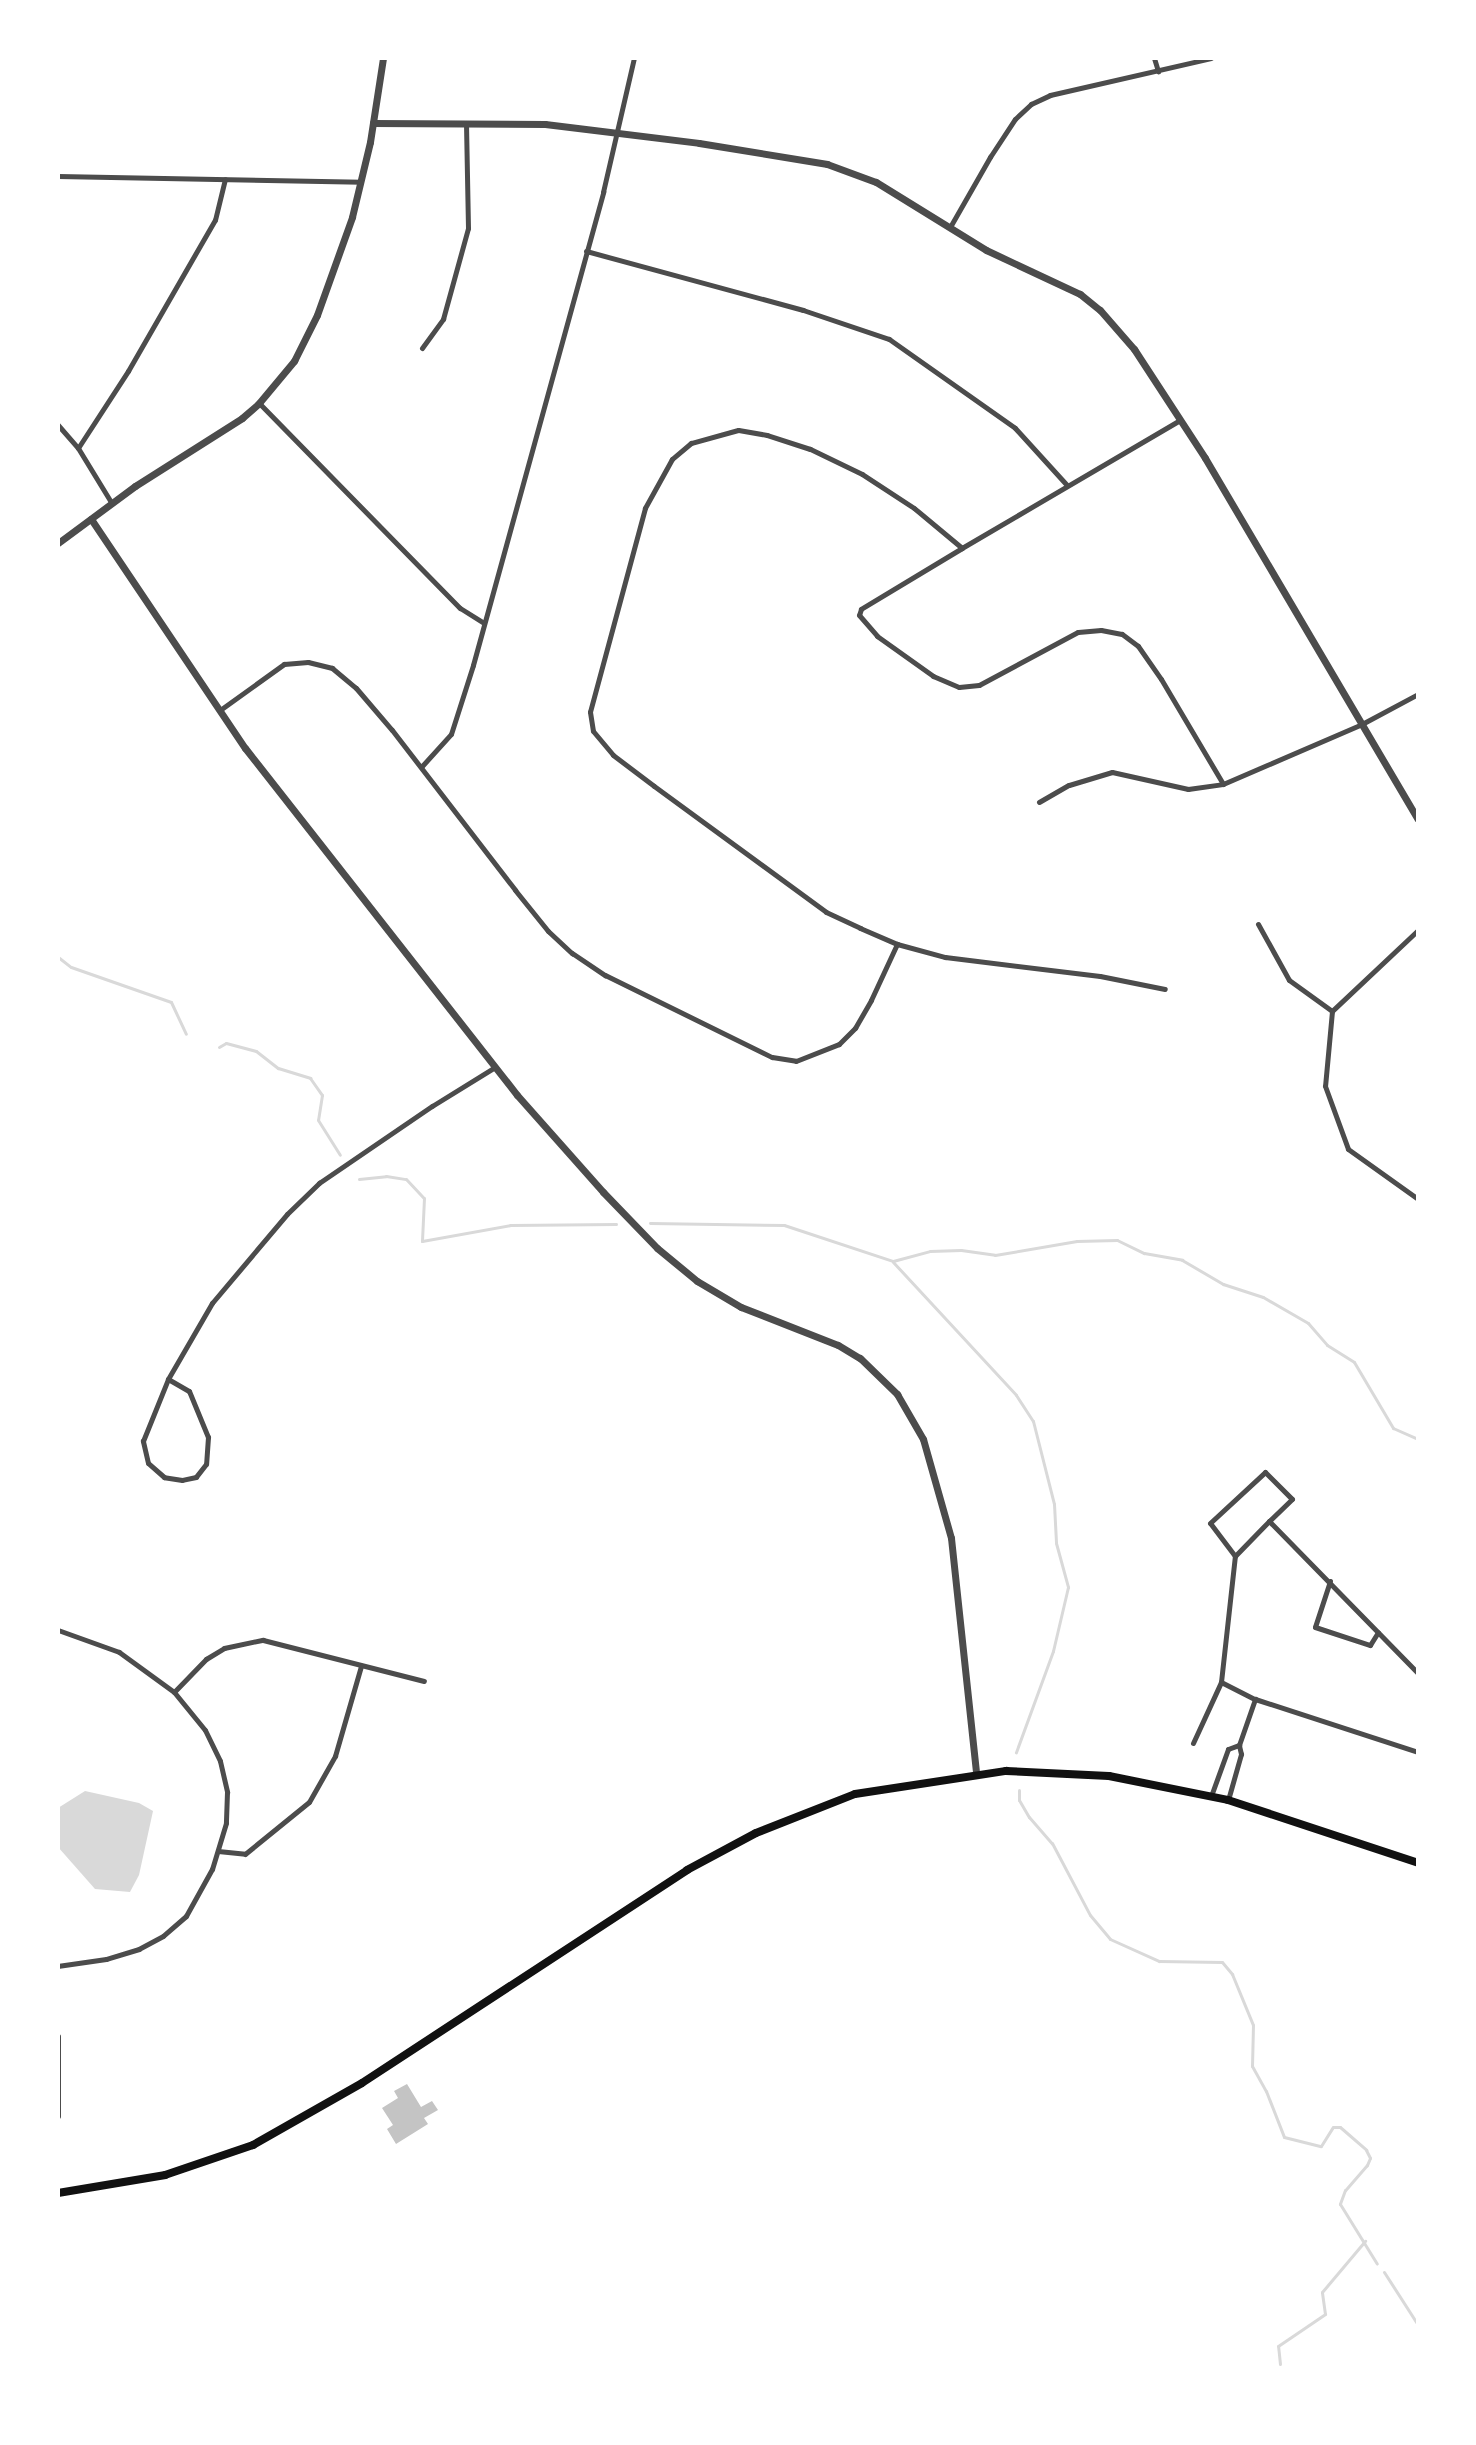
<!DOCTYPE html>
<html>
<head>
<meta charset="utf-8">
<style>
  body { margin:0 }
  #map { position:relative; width:1476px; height:2445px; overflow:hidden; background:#fff; font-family:Commissioner,sans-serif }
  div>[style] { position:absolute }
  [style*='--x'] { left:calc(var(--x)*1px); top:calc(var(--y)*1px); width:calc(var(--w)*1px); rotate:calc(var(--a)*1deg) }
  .water>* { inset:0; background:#d9d9d9 }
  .stream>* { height:3px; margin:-1.5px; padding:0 1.5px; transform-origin:1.5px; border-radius:1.5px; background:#d9d9d9 }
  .building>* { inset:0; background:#c4c4c4 }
  .minor>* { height:5px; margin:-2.5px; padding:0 2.5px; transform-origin:2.5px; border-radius:2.5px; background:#4c4c4c }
  .tertiary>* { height:7px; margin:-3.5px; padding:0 3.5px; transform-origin:3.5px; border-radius:3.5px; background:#4c4c4c }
  .primary>* { height:8px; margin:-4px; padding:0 4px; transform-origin:4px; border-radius:4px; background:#111 }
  span { translate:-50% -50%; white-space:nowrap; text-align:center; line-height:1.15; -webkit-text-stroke:6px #fff; paint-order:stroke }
  .frame { position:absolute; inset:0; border:60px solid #fff; pointer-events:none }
</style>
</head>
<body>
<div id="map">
  <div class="water">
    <i style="clip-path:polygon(85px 1791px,139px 1803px,153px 1811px,139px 1875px,130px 1892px,95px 1889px,58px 1847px,58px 1808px)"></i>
  </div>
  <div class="stream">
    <i style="--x:58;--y:957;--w:16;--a:38"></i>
    <i style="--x:71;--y:967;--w:106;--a:19.3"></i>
    <i style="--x:171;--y:1002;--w:35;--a:65"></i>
    <i style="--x:219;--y:1047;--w:8;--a:-30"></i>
    <i style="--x:226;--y:1043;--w:31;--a:15"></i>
    <i style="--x:256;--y:1051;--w:28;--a:38"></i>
    <i style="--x:278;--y:1068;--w:34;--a:17"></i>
    <i style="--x:310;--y:1078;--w:21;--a:55"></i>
    <i style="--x:322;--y:1095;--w:25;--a:99"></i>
    <i style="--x:318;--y:1120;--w:41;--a:57.8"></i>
    <i style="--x:359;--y:1179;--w:27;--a:-6"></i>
    <i style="--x:386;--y:1176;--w:20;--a:9"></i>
    <i style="--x:406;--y:1179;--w:26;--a:47"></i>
    <i style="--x:424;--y:1198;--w:43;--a:92.7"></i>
    <i style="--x:422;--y:1241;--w:90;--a:-10.2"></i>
    <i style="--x:511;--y:1225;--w:105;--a:-0.5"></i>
    <i style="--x:650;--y:1223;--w:134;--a:0.9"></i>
    <i style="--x:784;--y:1225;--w:115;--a:18.3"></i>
    <i style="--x:893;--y:1261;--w:38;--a:-15"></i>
    <i style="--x:930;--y:1251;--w:31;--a:-2"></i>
    <i style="--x:961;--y:1250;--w:34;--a:8"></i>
    <i style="--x:995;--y:1255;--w:83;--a:-9.7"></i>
    <i style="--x:1077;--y:1241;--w:40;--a:-1.4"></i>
    <i style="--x:1117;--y:1240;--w:30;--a:26"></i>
    <i style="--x:1144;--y:1253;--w:39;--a:10"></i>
    <i style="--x:1182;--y:1260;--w:48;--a:30.3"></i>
    <i style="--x:1223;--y:1284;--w:42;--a:18"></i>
    <i style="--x:1263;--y:1297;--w:52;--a:30"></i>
    <i style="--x:1308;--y:1323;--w:29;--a:49"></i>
    <i style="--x:1327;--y:1345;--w:32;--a:32"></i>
    <i style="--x:1354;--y:1362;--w:77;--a:59.4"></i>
    <i style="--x:1393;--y:1428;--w:27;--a:24"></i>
    <i style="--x:893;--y:1262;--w:181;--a:47.2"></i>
    <i style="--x:1016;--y:1395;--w:31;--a:57"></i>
    <i style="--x:1033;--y:1421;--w:86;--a:75.8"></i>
    <i style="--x:1054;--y:1504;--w:39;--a:87"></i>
    <i style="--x:1056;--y:1543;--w:46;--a:74.7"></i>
    <i style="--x:1068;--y:1587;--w:66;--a:103.2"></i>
    <i style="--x:1053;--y:1651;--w:108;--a:110.1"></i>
    <i style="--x:1019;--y:1790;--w:10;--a:90"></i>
    <i style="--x:1019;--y:1800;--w:20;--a:60"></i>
    <i style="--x:1029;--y:1817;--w:35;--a:49"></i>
    <i style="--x:1052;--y:1843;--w:81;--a:62.2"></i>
    <i style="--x:1090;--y:1915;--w:31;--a:50"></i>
    <i style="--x:1110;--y:1939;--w:54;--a:24.2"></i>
    <i style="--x:1159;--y:1961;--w:63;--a:0.9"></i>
    <i style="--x:1222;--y:1962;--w:16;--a:50"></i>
    <i style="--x:1232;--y:1974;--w:55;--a:67.6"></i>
    <i style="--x:1253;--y:2025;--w:41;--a:91.4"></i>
    <i style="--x:1252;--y:2066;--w:29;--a:61"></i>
    <i style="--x:1266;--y:2091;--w:49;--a:68.6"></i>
    <i style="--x:1284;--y:2137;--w:38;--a:14"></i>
    <i style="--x:1321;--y:2146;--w:22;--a:-58"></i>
    <i style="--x:1333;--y:2127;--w:7;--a:0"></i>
    <i style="--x:1340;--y:2127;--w:35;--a:41"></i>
    <i style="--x:1366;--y:2150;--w:9;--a:63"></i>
    <i style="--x:1370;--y:2158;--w:8;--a:113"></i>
    <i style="--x:1367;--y:2165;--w:33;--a:131"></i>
    <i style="--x:1345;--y:2190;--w:15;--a:110"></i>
    <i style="--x:1340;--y:2204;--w:70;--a:58.3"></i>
    <i style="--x:1384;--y:2272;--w:63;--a:57.3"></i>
    <i style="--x:1280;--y:2364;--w:18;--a:-96"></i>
    <i style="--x:1278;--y:2346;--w:57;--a:-34.2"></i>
    <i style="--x:1325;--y:2314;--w:22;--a:-98"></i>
    <i style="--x:1322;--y:2292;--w:67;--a:-49.9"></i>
  </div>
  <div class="building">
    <i style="clip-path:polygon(407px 2084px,421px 2107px,432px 2101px,438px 2110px,424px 2118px,428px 2124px,396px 2144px,387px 2129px,393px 2125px,382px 2108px,398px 2098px,394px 2091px)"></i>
  </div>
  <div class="minor">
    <i style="--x:1154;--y:58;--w:14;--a:73"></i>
    <i style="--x:58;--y:176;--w:303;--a:1.1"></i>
    <i style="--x:950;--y:227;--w:81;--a:-60.3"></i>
    <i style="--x:990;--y:157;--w:45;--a:-56.7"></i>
    <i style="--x:1015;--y:119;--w:22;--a:-43"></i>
    <i style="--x:1031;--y:104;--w:21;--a:-25"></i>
    <i style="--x:1050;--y:95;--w:165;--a:-12.9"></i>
    <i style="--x:586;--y:251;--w:225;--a:15.2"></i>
    <i style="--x:803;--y:310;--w:91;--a:18.6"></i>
    <i style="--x:889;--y:339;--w:154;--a:35.2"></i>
    <i style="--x:1015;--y:428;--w:76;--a:47.7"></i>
    <i style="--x:422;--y:348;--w:36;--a:-54"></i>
    <i style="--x:443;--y:319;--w:94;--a:-74.6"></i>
    <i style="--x:468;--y:228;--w:105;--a:-91.1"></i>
    <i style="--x:259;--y:403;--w:287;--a:45.6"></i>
    <i style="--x:460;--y:608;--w:28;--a:32"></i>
    <i style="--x:1180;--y:420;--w:253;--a:149.6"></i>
    <i style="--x:962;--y:548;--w:118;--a:148.9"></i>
    <i style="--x:861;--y:609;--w:6;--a:108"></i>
    <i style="--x:859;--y:615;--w:28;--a:49"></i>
    <i style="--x:877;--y:636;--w:69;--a:35.5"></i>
    <i style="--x:933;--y:676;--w:28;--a:23"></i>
    <i style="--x:959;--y:687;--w:20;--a:-6"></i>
    <i style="--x:979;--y:685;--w:112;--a:-28.2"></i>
    <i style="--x:1078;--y:632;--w:23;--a:-5"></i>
    <i style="--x:1101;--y:630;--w:21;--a:11"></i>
    <i style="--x:1122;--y:634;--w:20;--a:37"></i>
    <i style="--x:1138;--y:646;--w:40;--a:55.1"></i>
    <i style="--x:1161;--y:679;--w:122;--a:59.4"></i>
    <i style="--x:58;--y:425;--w:30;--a:49"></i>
    <i style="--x:78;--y:448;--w:63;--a:58.6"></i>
    <i style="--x:78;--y:448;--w:92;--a:-57"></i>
    <i style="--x:128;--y:371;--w:174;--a:-60.1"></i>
    <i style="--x:215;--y:220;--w:42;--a:-76.3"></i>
    <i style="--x:962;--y:548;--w:62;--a:-140.2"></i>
    <i style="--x:914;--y:508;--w:62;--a:-146.8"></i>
    <i style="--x:862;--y:474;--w:58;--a:-154.3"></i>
    <i style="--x:810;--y:449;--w:45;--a:-162"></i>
    <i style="--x:767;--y:435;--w:29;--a:-170"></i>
    <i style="--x:738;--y:430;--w:49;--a:164.5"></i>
    <i style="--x:691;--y:443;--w:25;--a:140"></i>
    <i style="--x:672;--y:459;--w:56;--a:118.9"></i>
    <i style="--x:645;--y:508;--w:211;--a:105.1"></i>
    <i style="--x:590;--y:712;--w:19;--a:81"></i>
    <i style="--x:593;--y:731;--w:31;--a:50"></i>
    <i style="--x:613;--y:755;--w:51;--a:37.1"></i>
    <i style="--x:654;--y:786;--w:213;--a:36.2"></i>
    <i style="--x:826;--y:912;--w:38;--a:25"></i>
    <i style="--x:860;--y:928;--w:40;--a:23.4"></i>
    <i style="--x:897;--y:944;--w:50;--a:15.2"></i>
    <i style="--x:945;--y:957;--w:156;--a:7"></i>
    <i style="--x:1100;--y:976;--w:66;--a:11.3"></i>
    <i style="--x:220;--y:710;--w:79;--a:-35.7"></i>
    <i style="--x:284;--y:664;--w:24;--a:-5"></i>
    <i style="--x:308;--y:662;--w:25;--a:14"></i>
    <i style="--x:332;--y:668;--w:31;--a:40"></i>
    <i style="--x:356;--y:688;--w:55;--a:49.4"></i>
    <i style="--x:392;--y:730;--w:202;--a:52.4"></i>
    <i style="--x:515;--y:890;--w:53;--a:51.2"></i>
    <i style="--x:548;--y:931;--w:33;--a:43"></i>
    <i style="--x:572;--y:953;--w:40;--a:34"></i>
    <i style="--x:605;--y:975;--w:186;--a:26.2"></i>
    <i style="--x:772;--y:1057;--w:24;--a:9"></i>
    <i style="--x:796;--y:1061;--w:46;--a:-21.6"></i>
    <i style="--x:839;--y:1044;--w:23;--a:-45"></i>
    <i style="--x:855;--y:1028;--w:32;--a:-60"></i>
    <i style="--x:871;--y:1000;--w:62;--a:-65.1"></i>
    <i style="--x:422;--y:766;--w:43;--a:-47.8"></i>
    <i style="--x:451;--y:734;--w:72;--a:-72.3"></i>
    <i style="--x:473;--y:665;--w:491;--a:-74.6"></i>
    <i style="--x:603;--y:192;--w:138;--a:-77"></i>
    <i style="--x:1039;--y:802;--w:34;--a:-30"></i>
    <i style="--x:1069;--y:785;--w:45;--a:-16.8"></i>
    <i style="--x:1112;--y:772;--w:78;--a:12.6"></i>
    <i style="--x:1188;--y:789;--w:35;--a:-8"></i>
    <i style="--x:1223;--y:784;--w:149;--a:-23.3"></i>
    <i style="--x:1360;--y:725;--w:66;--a:-28.1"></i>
    <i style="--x:1258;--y:924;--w:64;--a:61"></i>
    <i style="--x:1289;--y:980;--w:53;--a:35.8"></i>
    <i style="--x:1418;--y:930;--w:118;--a:136.7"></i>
    <i style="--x:1332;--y:1011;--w:75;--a:95.3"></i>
    <i style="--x:1325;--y:1086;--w:67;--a:69.9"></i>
    <i style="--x:1348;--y:1149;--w:86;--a:35.5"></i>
    <i style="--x:168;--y:1379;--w:24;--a:30"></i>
    <i style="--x:189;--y:1391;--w:50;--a:67.6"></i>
    <i style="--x:208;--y:1437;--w:27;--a:94"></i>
    <i style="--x:206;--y:1464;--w:16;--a:128"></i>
    <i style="--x:196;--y:1477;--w:14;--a:168"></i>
    <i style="--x:182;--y:1480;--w:18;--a:-171"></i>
    <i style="--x:164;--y:1477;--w:21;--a:-139"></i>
    <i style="--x:148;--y:1463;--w:23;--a:-103"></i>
    <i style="--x:143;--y:1441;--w:67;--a:-68"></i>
    <i style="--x:168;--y:1379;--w:88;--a:-59.9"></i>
    <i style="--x:212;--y:1303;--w:116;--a:-49.9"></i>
    <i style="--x:287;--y:1214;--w:45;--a:-44.1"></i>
    <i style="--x:319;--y:1183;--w:137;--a:-34.3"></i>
    <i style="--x:432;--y:1106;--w:74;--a:-31.8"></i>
    <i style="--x:1235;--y:1556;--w:49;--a:-45.8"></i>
    <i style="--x:1330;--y:1581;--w:48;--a:108.1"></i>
    <i style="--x:1315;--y:1627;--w:58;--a:18.1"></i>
    <i style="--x:1370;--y:1645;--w:15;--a:-58"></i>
    <i style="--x:58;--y:1630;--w:65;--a:19.8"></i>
    <i style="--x:119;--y:1652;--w:68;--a:36"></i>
    <i style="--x:174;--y:1692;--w:49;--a:50.8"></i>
    <i style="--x:205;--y:1730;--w:34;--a:64"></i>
    <i style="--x:220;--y:1761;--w:32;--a:77"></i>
    <i style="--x:227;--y:1792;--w:31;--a:92"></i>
    <i style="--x:226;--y:1823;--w:48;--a:106.9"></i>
    <i style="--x:212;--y:1869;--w:54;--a:119"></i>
    <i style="--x:186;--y:1916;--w:30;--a:139"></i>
    <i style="--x:163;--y:1936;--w:27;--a:152"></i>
    <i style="--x:139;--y:1949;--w:34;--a:163"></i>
    <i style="--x:106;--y:1959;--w:49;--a:171.7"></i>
    <i style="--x:1221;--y:1682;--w:38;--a:27"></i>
    <i style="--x:174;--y:1692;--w:46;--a:-45.9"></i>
    <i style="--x:206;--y:1659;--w:21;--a:-31"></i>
    <i style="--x:224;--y:1648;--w:40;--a:-12"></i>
    <i style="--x:263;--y:1640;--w:166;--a:14.3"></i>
    <i style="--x:1193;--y:1743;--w:67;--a:-65.3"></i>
    <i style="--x:1221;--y:1682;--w:127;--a:-83.7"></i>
    <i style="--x:1235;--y:1556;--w:41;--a:-127.1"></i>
    <i style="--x:1210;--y:1523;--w:75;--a:-42.8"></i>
    <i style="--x:1265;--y:1472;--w:38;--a:45"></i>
    <i style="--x:1292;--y:1499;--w:32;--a:136"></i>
    <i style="--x:1269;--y:1521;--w:213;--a:45.6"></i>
    <i style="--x:1211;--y:1796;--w:50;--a:-70.1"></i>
    <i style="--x:1228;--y:1749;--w:12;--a:-20"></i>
    <i style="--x:1228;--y:1800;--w:48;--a:-74.2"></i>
    <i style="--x:1241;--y:1754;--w:9;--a:-103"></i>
    <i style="--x:1239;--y:1745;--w:49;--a:-70.8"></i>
    <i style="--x:1255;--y:1699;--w:171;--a:18"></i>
    <i style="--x:218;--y:1851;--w:27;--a:6"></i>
    <i style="--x:245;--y:1854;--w:82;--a:-39.1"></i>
    <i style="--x:309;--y:1802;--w:53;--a:-60.5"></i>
    <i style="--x:335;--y:1756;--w:94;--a:-73.9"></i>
    <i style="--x:58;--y:2036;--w:80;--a:90"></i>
  </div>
  <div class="tertiary">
    <i style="--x:373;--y:123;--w:172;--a:0.3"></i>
    <i style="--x:545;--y:124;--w:155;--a:7"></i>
    <i style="--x:699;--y:143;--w:130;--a:9.3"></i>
    <i style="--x:827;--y:164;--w:52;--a:20.2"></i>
    <i style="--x:876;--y:182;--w:129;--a:31.7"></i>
    <i style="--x:986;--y:250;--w:104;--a:25.1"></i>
    <i style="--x:1080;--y:294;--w:26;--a:39"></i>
    <i style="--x:1100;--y:310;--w:52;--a:48.9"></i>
    <i style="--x:1134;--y:349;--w:130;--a:56.9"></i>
    <i style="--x:1205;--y:458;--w:419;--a:59.5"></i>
    <i style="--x:91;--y:519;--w:276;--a:56.1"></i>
    <i style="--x:245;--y:748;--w:441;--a:51.9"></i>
    <i style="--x:517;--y:1095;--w:130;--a:48.4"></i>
    <i style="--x:603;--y:1192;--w:78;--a:46"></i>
    <i style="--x:657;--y:1248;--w:52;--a:39.5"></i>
    <i style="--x:697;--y:1281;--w:51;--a:30.6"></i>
    <i style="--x:741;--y:1307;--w:104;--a:21.4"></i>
    <i style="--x:838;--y:1345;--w:26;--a:31"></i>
    <i style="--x:860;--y:1358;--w:52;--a:44.2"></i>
    <i style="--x:897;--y:1394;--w:52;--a:60"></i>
    <i style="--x:923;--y:1439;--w:103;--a:74.2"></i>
    <i style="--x:951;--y:1538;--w:236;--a:83.9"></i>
    <i style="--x:58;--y:543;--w:96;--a:-36.5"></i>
    <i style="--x:135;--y:486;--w:127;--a:-32.4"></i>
    <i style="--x:242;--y:418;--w:23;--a:-41"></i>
    <i style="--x:259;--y:403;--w:55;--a:-50.2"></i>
    <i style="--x:294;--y:361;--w:51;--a:-63.4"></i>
    <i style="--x:317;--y:315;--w:104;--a:-70.3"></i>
    <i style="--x:352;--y:217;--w:77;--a:-76.5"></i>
    <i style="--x:370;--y:142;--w:85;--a:-81.2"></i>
  </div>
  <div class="primary">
    <i style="--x:58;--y:2193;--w:109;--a:-9.5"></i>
    <i style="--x:165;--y:2175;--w:93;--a:-18.8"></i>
    <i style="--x:253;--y:2145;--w:125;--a:-29.6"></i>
    <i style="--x:362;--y:2083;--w:389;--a:-33.2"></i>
    <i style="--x:687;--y:1870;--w:78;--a:-28.2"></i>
    <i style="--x:756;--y:1833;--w:106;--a:-21.5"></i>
    <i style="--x:855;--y:1794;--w:153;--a:-8.7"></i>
    <i style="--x:1006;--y:1771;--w:103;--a:2.8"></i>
    <i style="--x:1109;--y:1776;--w:121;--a:11.4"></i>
    <i style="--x:1228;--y:1800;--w:200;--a:18.3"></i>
  </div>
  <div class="frame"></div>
</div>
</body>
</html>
